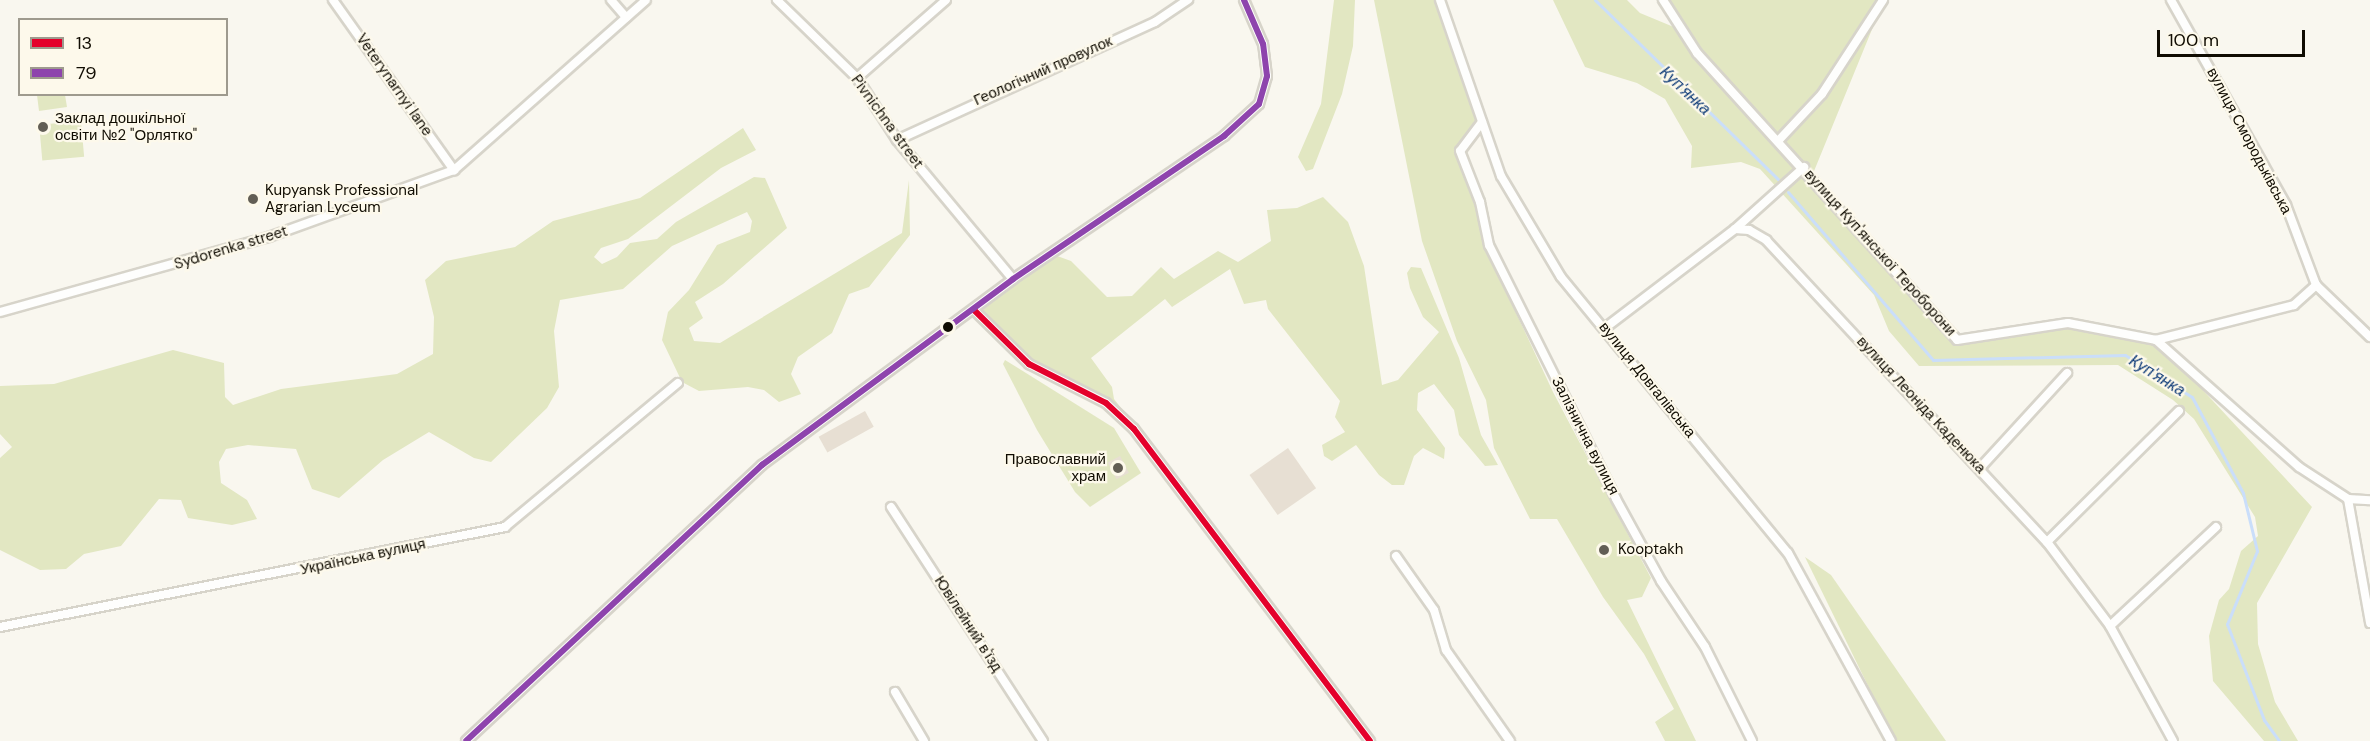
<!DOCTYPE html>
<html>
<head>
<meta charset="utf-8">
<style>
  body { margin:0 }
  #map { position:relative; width:2370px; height:741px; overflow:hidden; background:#f9f7ef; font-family:"DM Sans",sans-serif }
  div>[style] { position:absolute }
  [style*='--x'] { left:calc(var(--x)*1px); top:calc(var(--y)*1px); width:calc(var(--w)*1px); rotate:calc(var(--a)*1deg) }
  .green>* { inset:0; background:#e2e7c2; transform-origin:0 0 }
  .stream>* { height:3px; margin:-1.5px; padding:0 1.5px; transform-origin:1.5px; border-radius:1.5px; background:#cadefa }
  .building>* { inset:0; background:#e7dfd3; transform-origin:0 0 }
  .roads { filter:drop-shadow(2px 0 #d7d4ca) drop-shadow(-2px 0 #d7d4ca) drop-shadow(0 2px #d7d4ca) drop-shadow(0 -2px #d7d4ca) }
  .street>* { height:8px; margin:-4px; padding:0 4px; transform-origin:4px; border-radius:4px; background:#fefefd }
  .bus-1>* { height:6px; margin:-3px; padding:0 3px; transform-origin:3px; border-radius:3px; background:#e4002b }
  .bus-2>* { height:6px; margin:-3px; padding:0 3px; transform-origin:3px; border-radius:3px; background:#8e44ad }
  .dots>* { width:16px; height:16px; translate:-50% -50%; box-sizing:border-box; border:3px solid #fdf9eb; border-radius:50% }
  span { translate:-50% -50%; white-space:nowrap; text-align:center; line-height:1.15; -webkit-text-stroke:4.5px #fdf9eb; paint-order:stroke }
  .street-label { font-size:15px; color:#100c02 }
  .poi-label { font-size:15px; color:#100c02 }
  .left { translate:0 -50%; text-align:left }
  .right { translate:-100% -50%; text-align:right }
  .water-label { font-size:16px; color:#0e3b78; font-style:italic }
  .legend { position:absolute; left:18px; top:18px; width:210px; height:78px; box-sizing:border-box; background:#fdf9eb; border:2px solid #9e9a8e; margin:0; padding:8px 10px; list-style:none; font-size:18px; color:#100c02 }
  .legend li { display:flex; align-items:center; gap:12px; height:30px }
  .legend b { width:30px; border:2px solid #9e9a8e }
  .scale { position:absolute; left:2157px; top:30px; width:148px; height:27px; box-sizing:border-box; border:3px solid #100c02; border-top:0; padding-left:8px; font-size:18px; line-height:21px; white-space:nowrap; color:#100c02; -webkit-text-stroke:4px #fdf9eb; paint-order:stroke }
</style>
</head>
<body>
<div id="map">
  <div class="green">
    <i style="clip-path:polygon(1334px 0,1355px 0,1353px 46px,1342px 94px,1313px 169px,1306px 171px,1298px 157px,1321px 104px)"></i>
    <i style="clip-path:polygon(1374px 0,1436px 0,1478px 119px,1464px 137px,1491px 259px,1553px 392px,1651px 578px,1642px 597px,1627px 600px,1696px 741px,1665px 741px,1655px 722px,1674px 709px,1644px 654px,1603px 597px,1557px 519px,1530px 519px,1494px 448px,1486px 400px,1457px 341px,1422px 241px)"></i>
    <i style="clip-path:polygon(1553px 0,1627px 0,1640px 13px,1681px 30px,1662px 0,1884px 0,1812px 176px,1957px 340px,2052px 325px,2099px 327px,2156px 340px,2312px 507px,2257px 603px,2258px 644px,2275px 702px,2298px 741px,2264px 741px,2213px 681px,2209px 636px,2219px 600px,2229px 589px,2241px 551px,2258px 536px,2255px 517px,2194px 419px,2173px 400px,2118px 365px,1919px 366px,1889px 331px,1874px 295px,1760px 169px,1741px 162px,1691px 168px,1692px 146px,1665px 99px,1637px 83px,1585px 67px)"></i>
    <i style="clip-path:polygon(37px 95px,65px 95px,67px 107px,39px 111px)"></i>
    <i style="left:81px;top:121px;width:36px;height:42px;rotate:85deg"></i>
    <i style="clip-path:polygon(743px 128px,756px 150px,721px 168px,628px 239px,601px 248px,594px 257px,602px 264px,617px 257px,630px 243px,657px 239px,676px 222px,754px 177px,765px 178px,787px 228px,723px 284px,695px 302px,703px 318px,689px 328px,694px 341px,720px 343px,902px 233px,909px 180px,910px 235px,869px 287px,849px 294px,832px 333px,798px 357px,791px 374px,801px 394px,779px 402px,764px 390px,748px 387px,699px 391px,682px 382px,662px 340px,668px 312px,689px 290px,717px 245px,750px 232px,752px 221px,747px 212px,672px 246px,623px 289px,560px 300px,554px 331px,559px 387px,547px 408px,491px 462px,474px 458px,429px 432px,383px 460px,339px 498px,312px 489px,296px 449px,248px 445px,226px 449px,219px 462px,221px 483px,247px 500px,257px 519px,232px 525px,188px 518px,181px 500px,159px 499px,121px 546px,84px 554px,66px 569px,40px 570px,0 550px,0 458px,12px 447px,0 434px,0 386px,54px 384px,173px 350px,224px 363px,225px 397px,233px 405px,281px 389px,397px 374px,433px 354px,434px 317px,425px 280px,446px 261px,515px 247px,553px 221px,640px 198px)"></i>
    <i style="clip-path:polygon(1323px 197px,1348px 222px,1364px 266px,1382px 385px,1398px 380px,1439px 332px,1423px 317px,1410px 288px,1407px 273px,1411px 267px,1421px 268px,1459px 358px,1481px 435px,1498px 465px,1485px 466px,1475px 454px,1459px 435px,1454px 410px,1434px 384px,1418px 393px,1417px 410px,1445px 448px,1444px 459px,1423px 448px,1414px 456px,1404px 485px,1392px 485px,1379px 475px,1356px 445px,1332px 461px,1324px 456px,1322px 445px,1345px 432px,1335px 417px,1340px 401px,1268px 309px,1266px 300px,1244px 304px,1230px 269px,1172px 307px,1165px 299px,1091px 358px,1112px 387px,1114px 399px,1211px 521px,1106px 403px,1031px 365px,997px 338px,975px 311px,1049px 253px,1071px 261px,1107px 297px,1132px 296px,1161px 267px,1174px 279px,1218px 251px,1238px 262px,1271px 241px,1267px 210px,1297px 208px)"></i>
    <i style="clip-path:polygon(1005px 360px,1114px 428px,1141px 473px,1090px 507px,1075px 492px,1037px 430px,1003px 364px)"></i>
    <i style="clip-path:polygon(1805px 557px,1831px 575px,1946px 741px,1895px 741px)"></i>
  </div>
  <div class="stream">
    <i style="--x:1595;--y:0;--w:256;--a:44.4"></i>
    <i style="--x:1788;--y:192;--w:222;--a:49.2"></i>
    <i style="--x:1933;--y:360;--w:192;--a:-1.5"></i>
    <i style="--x:2125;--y:355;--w:79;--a:32.1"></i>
    <i style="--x:2192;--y:397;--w:109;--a:62"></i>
    <i style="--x:2243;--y:493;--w:60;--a:76.4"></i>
    <i style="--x:2257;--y:551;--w:79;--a:112.3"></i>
    <i style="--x:2227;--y:624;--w:103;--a:68.9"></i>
    <i style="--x:2264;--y:720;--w:26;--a:54"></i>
  </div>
  <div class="building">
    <i style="left:865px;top:411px;width:18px;height:53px;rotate:61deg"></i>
    <i style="left:1288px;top:448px;width:49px;height:47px;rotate:55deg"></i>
    <i style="left:1120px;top:456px;width:19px;height:14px;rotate:62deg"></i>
  </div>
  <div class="roads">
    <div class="street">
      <i style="--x:333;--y:0;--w:209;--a:54.6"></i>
      <i style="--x:611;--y:0;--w:23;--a:49"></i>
      <i style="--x:777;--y:0;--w:112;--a:44.3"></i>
      <i style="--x:857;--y:78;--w:74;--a:57.2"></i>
      <i style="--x:897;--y:140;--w:181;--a:50.2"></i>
      <i style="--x:1440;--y:0;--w:186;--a:70.9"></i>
      <i style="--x:1501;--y:176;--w:117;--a:59.3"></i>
      <i style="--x:1561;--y:277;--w:357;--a:50.6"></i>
      <i style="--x:1788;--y:553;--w:214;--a:61.3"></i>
      <i style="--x:1663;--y:0;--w:63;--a:57.3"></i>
      <i style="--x:1697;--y:53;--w:387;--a:47.8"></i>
      <i style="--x:1957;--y:340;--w:112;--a:-8.7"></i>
      <i style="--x:2068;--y:323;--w:90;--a:10.9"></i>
      <i style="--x:2156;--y:340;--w:191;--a:41.6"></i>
      <i style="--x:2299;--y:467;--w:59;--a:33.1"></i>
      <i style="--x:2348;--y:499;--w:126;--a:79.9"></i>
      <i style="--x:2171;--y:0;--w:235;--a:60.7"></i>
      <i style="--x:2286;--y:205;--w:85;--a:69.4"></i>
      <i style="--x:2316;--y:285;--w:75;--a:43.9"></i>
      <i style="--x:857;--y:78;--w:118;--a:-41.2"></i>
      <i style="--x:1482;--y:122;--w:36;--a:127"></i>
      <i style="--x:1460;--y:151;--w:55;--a:68.6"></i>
      <i style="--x:1480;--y:202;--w:44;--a:78.2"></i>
      <i style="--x:1489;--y:245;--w:284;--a:63.4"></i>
      <i style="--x:1616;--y:499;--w:94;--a:61.2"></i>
      <i style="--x:1661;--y:581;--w:79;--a:56.3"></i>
      <i style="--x:1705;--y:647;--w:105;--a:63.4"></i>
      <i style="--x:897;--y:140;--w:284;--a:-24.6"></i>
      <i style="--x:1155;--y:22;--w:40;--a:-34"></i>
      <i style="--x:1779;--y:140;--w:63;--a:-46.9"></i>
      <i style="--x:1822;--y:94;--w:112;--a:-57"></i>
      <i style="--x:1735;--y:229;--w:93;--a:-41.9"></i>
      <i style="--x:975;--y:311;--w:76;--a:44.5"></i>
      <i style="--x:1029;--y:364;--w:86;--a:26.9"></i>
      <i style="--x:1106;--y:403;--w:38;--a:43"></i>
      <i style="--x:1134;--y:429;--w:391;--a:52.9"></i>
      <i style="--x:0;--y:312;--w:279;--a:-15.6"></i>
      <i style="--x:269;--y:237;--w:197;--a:-19.9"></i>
      <i style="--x:454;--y:170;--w:256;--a:-41.5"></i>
      <i style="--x:1605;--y:328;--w:163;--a:-37.3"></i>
      <i style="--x:1735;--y:229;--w:14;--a:4"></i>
      <i style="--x:1749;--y:230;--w:20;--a:30"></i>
      <i style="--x:1766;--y:240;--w:413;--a:47.1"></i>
      <i style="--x:2047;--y:542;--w:105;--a:53.1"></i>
      <i style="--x:2110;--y:626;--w:131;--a:61.3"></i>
      <i style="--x:2156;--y:340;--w:142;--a:-14.2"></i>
      <i style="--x:2294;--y:305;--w:30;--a:-42"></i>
      <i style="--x:1980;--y:468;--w:129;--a:-47.5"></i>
      <i style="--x:2348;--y:499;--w:22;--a:3"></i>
      <i style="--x:891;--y:507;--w:279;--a:57"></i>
      <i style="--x:2047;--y:542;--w:186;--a:-44.8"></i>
      <i style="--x:1396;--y:556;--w:66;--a:54.9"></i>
      <i style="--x:1434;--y:610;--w:42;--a:73.3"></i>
      <i style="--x:1446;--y:650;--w:111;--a:54.9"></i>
      <i style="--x:2110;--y:626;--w:145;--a:-43"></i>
      <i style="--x:0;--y:627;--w:515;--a:-11.2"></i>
      <i style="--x:505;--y:527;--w:225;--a:-39.8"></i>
      <i style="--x:895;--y:692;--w:57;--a:59.4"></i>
      <i style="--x:466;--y:741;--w:405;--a:-43"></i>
      <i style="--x:762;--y:465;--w:312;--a:-36.5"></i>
      <i style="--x:1013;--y:279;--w:255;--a:-34.1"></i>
      <i style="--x:1224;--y:136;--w:47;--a:-42.4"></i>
      <i style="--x:1259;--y:104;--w:29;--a:-74"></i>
      <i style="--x:1267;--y:76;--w:32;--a:-97"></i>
      <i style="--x:1263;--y:44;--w:48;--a:-113.4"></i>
    </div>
  </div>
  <div class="bus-1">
    <i style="--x:975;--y:311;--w:76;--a:44.5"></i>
    <i style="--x:1029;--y:364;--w:86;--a:26.9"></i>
    <i style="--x:1106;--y:403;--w:38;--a:43"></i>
    <i style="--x:1134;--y:429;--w:391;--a:52.9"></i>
  </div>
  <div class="bus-2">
    <i style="--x:466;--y:741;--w:405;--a:-43"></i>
    <i style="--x:762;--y:465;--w:312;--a:-36.5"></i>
    <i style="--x:1013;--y:279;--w:255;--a:-34.1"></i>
    <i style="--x:1224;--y:136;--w:47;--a:-42.4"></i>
    <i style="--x:1259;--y:104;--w:29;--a:-74"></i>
    <i style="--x:1267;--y:76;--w:32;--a:-97"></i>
    <i style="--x:1263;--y:44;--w:48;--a:-113.4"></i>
  </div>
  <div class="dots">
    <i style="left:43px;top:127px;background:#625e55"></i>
    <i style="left:253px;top:199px;background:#625e55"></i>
    <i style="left:948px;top:327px;background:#100c02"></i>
    <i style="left:1118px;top:468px;background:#625e55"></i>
    <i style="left:1604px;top:550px;background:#625e55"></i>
  </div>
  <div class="street-label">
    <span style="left:1043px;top:71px;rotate:-24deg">Геологічний провулок</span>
    <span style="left:394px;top:85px;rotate:55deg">Veterynarnyi lane</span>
    <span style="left:887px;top:122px;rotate:54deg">Pivnichna street</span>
    <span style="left:2249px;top:141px;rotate:62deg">вулиця Смородьківська</span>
    <span style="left:231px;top:248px;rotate:-17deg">Sydorenka street</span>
    <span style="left:1880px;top:253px;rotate:48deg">вулиця Куп'янської Тероборони</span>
    <span style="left:1647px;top:380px;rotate:51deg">вулиця Довгалівська</span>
    <span style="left:1921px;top:405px;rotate:47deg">вулиця Леоніда Каденюка</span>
    <span style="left:1585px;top:436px;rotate:63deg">Залізнична вулиця</span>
    <span style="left:363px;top:557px;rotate:-12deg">Українська вулиця</span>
    <span style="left:968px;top:624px;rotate:57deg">Ювілейний в'їзд</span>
  </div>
  <div class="poi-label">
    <span class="left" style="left:55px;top:127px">Заклад дошкільної<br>освіти №2 "Орлятко"</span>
    <span class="left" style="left:265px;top:199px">Kupyansk Professional<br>Agrarian Lyceum</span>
    <span class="right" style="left:1106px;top:468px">Православний<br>храм</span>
    <span class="left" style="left:1618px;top:550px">Kooptakh</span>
  </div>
  <div class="water-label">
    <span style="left:1685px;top:91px;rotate:43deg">Куп'янка</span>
    <span style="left:2157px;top:376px;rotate:32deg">Куп'янка</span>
  </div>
  <ul class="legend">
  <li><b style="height:8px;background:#e4002b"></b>13</li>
  <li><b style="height:8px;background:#8e44ad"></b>79</li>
  </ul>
  <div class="scale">100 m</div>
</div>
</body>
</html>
